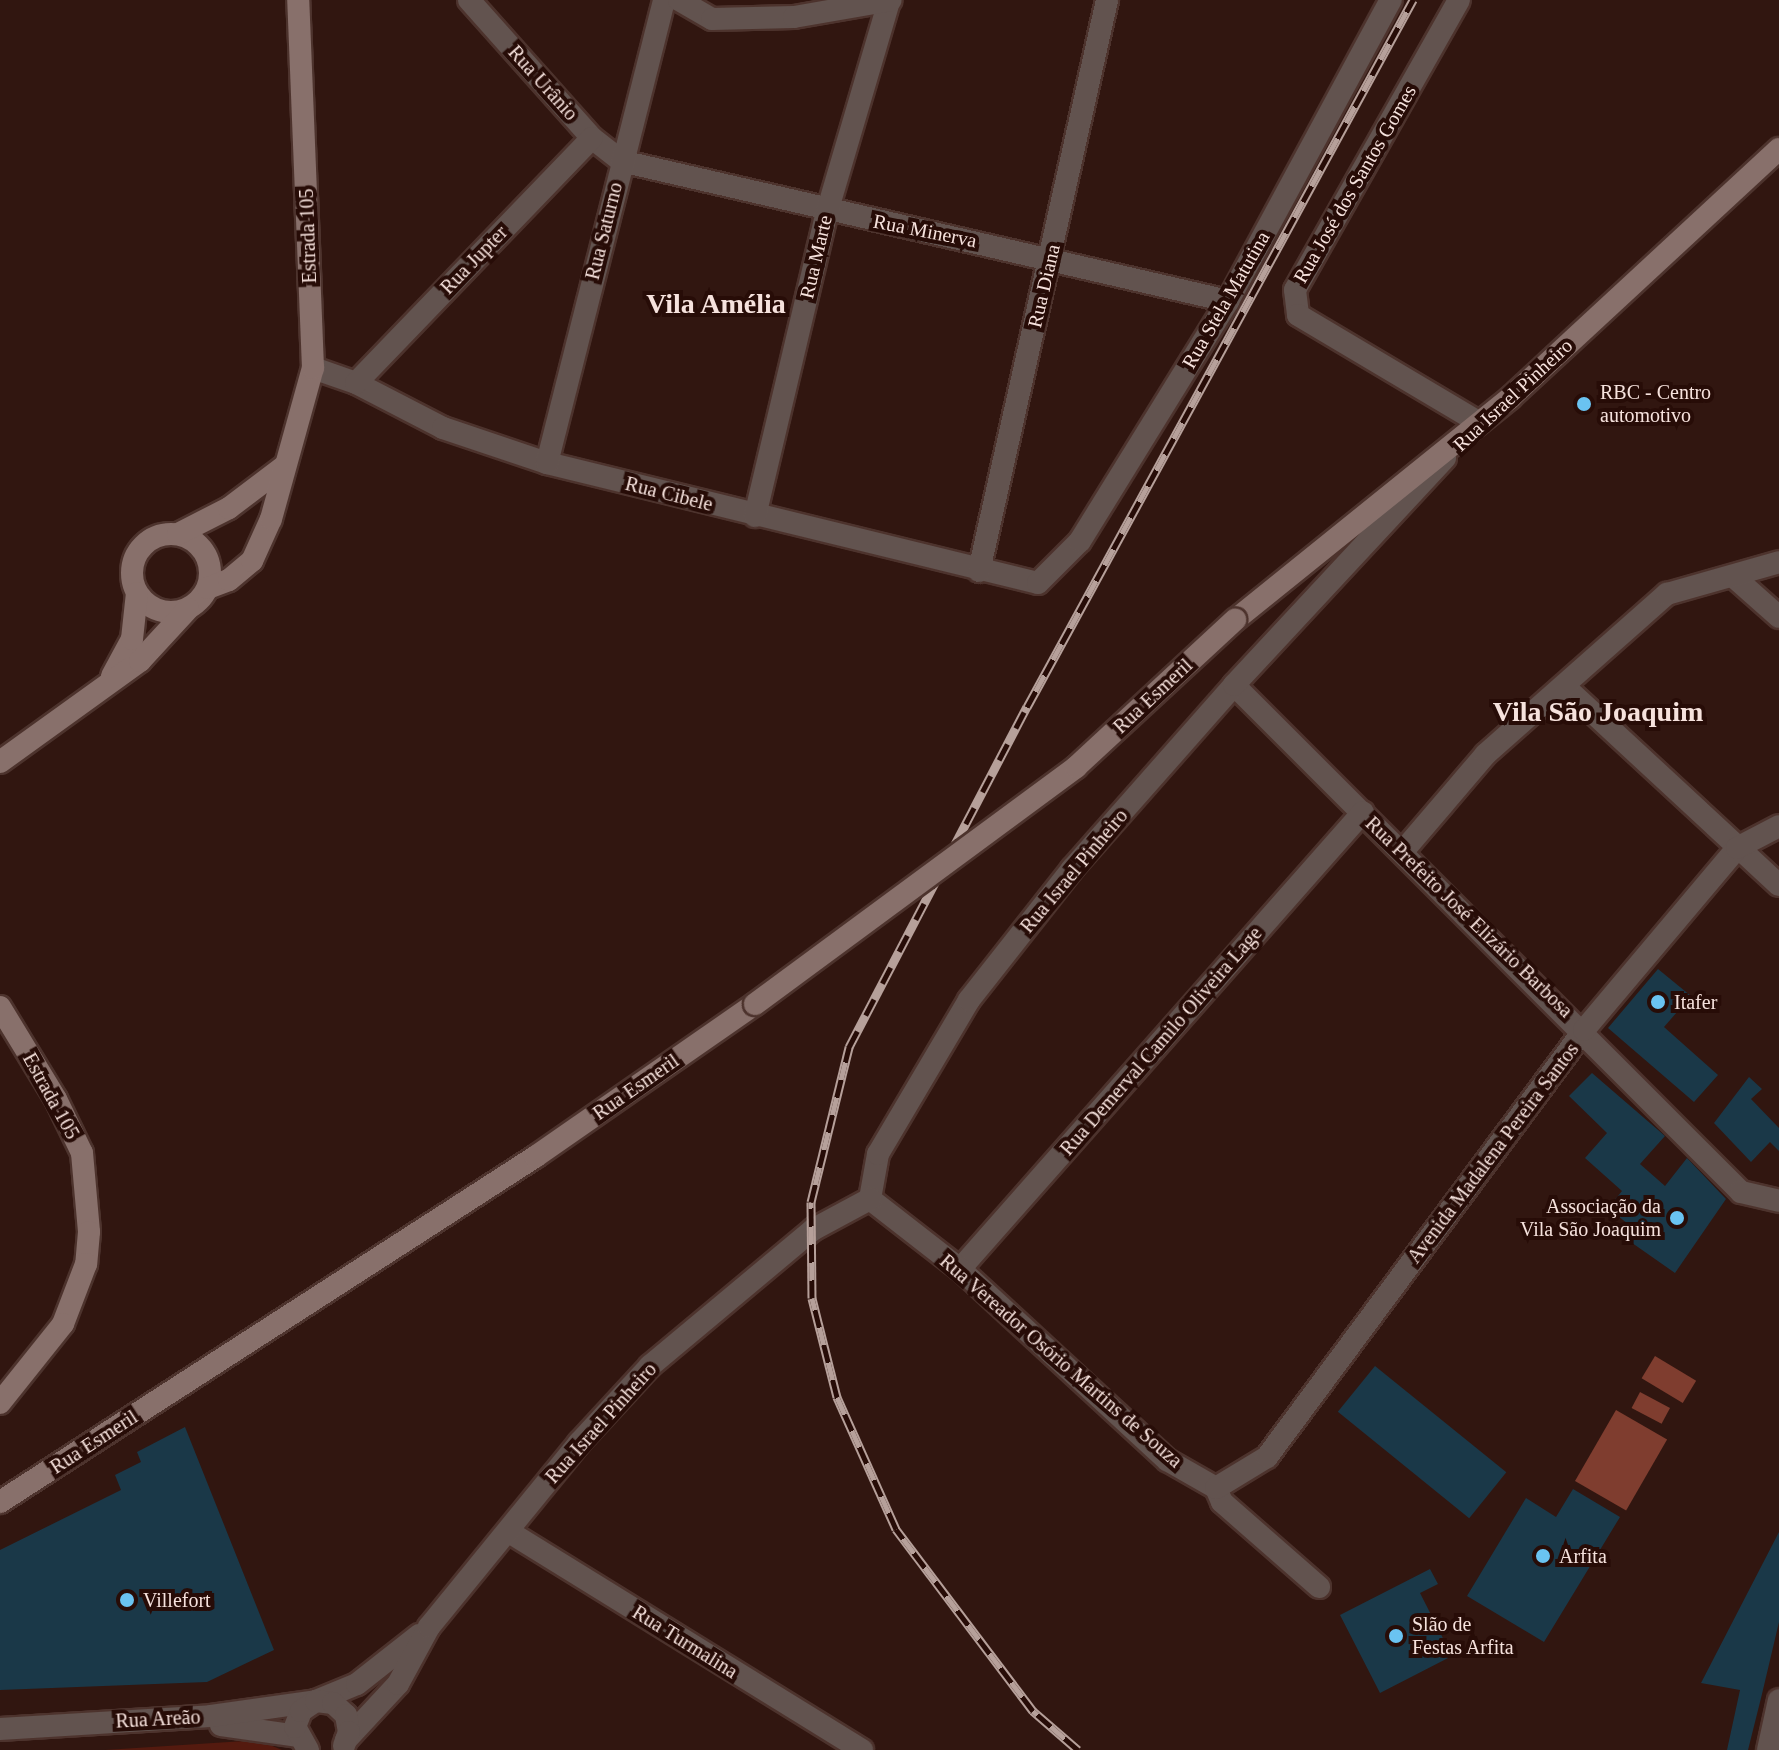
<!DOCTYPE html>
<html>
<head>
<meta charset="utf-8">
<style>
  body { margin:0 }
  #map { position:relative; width:1779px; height:1750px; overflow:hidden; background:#311610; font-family:Georgia,serif }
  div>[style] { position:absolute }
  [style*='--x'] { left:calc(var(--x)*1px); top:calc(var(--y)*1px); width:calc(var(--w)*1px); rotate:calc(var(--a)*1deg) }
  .green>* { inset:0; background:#541a0f }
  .water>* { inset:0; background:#7f3d2f; transform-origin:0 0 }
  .building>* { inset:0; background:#1a3848; transform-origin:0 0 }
  .roads { filter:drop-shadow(2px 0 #4d332d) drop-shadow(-2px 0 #4d332d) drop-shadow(0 2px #4d332d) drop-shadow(0 -2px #4d332d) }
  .minor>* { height:22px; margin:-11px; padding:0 11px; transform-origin:11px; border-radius:11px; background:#62534f }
  .tertiary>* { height:22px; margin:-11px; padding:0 11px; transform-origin:11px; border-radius:11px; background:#62534f }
  .secondary>* { height:22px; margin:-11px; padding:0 11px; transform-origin:11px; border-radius:11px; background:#88706b }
  .secondary>.ring { margin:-11px; padding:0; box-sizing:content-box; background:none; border:22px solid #88706b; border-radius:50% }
  .rail>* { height:9px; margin-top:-4.5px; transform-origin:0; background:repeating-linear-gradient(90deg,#270c07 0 18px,#b6a09a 0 36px); box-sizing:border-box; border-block:2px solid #b6a09a }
  .bridges { filter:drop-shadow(2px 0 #4d332d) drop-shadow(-2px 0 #4d332d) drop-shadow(0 2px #4d332d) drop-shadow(0 -2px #4d332d) }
  .secondary-bridge>* { height:22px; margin:-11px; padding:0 11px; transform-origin:11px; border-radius:11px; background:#88706b }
  .dots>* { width:22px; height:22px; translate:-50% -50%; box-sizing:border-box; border:4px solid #270c07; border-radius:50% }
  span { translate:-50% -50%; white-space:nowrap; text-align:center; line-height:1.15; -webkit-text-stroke:8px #270c07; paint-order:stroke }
  .street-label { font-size:20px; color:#f6e2dd }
  .poi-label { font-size:20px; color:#f6e2dd }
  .left { translate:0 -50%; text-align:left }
  .right { translate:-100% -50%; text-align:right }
  .district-label { font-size:28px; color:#f6e2dd; font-weight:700 }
</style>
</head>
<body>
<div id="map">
  <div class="green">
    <i style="clip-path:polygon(258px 1740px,282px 1750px,105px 1750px)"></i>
  </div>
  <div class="water">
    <i style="left:1655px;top:1356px;width:48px;height:26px;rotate:31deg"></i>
    <i style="left:1640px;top:1392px;width:34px;height:18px;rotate:28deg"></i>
    <i style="left:1616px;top:1410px;width:59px;height:82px;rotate:30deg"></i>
  </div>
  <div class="building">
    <i style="clip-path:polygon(1658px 969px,1691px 996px,1664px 1027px,1718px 1075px,1694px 1102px,1608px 1028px)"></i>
    <i style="clip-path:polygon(1592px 1073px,1665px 1136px,1640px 1164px,1665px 1186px,1687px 1158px,1726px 1199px,1675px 1273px,1625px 1238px,1633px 1228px,1608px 1208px,1622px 1191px,1585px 1158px,1607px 1133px,1569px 1096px)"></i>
    <i style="clip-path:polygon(1749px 1077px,1762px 1089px,1751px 1099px,1779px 1128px,1779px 1151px,1770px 1142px,1751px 1162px,1714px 1123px)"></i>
    <i style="left:1375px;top:1366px;width:169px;height:59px;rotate:39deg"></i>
    <i style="clip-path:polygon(185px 1427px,274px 1650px,207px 1682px,0 1690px,0 1550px,121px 1490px,115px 1475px,141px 1462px,137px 1452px)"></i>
    <i style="clip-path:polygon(1573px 1489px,1620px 1517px,1544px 1642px,1467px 1596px,1526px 1498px,1556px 1517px)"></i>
    <i style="clip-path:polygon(1779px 1532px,1779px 1622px,1762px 1694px,1748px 1750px,1727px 1750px,1740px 1690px,1701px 1683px)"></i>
    <i style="clip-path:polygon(1430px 1569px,1438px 1584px,1420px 1593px,1452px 1656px,1380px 1693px,1340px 1615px)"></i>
  </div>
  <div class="roads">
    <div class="minor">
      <i style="--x:469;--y:0;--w:185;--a:48.3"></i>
      <i style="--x:592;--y:138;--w:37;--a:38"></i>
      <i style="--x:621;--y:161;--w:623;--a:12.99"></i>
      <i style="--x:1459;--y:0;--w:333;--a:119.5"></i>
      <i style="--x:1295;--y:290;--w:25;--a:83"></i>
      <i style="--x:1298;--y:315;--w:209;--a:30.7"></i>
      <i style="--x:313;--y:368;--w:46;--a:19.2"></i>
      <i style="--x:356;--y:383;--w:98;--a:27.3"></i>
      <i style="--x:443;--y:428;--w:110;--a:18.6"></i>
      <i style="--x:547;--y:463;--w:505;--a:13.73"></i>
      <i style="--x:1038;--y:583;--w:59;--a:-45"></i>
      <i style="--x:1080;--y:541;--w:282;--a:-58.3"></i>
      <i style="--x:1228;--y:301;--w:342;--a:-61.6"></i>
      <i style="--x:356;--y:383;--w:340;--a:-46.1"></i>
      <i style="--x:547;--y:463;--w:478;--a:-75.8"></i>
      <i style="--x:755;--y:516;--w:312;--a:-76.7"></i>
      <i style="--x:827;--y:212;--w:220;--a:-73.6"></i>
      <i style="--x:979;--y:571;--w:585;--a:-77.36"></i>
      <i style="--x:1734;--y:577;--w:60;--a:41.6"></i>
      <i style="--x:1234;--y:685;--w:717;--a:45"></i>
      <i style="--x:1741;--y:1192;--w:39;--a:13"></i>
      <i style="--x:1564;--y:686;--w:293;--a:42.8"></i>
      <i style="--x:1404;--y:850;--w:126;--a:-49.5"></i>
      <i style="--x:1486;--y:754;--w:242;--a:-41.5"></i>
      <i style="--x:1667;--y:594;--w:116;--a:-15.9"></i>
      <i style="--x:960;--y:1269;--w:609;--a:-48.59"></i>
      <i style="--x:1216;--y:1488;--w:15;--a:67"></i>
      <i style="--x:1222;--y:1502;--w:129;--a:41.2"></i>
      <i style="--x:509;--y:1532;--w:415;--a:31.7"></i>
    </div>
    <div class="tertiary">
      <i style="--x:679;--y:0;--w:38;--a:30"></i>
      <i style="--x:712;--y:19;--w:82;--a:-1.4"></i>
      <i style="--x:794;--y:17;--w:98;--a:-9.9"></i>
      <i style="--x:870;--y:1199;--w:114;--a:37.9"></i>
      <i style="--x:960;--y:1269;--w:282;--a:42.7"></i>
      <i style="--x:1167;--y:1460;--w:56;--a:29.7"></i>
      <i style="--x:1216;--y:1488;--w:60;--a:-31.3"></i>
      <i style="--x:1267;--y:1457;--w:532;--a:-53.41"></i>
      <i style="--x:1584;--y:1030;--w:238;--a:-49.9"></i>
      <i style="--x:1737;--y:848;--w:47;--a:-27.6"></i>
      <i style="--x:870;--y:1199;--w:46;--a:-79.9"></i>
      <i style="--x:878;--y:1154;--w:179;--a:-59.4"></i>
      <i style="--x:969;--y:1000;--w:167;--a:-51.8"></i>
      <i style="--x:1072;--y:869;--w:245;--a:-48.6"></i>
      <i style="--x:1234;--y:685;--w:310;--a:-47.1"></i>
      <i style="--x:221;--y:1725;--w:77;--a:8.2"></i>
      <i style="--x:0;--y:1729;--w:211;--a:-3.5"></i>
      <i style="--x:211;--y:1716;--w:106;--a:-8.1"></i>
      <i style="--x:316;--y:1701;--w:44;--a:-22.5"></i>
      <i style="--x:357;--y:1684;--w:79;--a:-38.3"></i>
      <i style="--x:346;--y:1740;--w:76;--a:-47.1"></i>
      <i style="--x:398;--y:1684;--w:65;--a:-61.5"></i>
      <i style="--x:429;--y:1627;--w:237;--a:-50.8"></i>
      <i style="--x:579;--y:1443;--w:105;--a:-47.3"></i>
      <i style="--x:650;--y:1366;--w:214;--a:-39.9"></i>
      <i style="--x:814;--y:1229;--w:64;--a:-28.2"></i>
      <i style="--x:308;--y:1750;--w:26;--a:-119"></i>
      <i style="--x:295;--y:1727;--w:17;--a:-69"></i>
      <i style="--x:301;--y:1711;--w:18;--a:-34"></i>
      <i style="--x:316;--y:1701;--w:17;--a:7"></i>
      <i style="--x:333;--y:1703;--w:18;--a:43"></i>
      <i style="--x:346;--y:1715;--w:17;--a:80"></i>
      <i style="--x:349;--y:1732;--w:15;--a:110"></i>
      <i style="--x:1768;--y:1750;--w:51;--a:-77.6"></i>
    </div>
    <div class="secondary">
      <i class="ring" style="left:132px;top:534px;width:56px;height:56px"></i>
      <i style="--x:178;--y:534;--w:57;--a:-27"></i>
      <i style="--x:229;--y:508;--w:68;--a:-37.2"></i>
      <i style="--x:208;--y:588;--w:22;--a:-21"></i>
      <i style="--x:229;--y:580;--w:30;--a:-40"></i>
      <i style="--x:252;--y:561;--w:46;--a:-65.7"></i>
      <i style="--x:271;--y:519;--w:157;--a:-74.5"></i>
      <i style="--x:313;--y:368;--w:368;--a:-92.3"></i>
      <i style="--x:1235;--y:620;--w:355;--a:-38.9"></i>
      <i style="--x:1511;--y:397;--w:365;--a:-42.8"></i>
      <i style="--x:112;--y:676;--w:42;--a:-61.6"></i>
      <i style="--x:132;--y:639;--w:46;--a:-83.8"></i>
      <i style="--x:0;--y:762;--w:173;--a:-35.8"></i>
      <i style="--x:140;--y:661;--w:71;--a:-47.3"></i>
      <i style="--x:0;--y:1007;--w:108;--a:58.7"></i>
      <i style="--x:56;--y:1099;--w:60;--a:64.3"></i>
      <i style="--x:82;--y:1153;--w:79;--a:84.9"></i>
      <i style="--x:89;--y:1232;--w:32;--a:95"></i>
      <i style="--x:86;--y:1264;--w:64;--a:111"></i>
      <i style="--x:63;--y:1324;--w:101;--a:128.6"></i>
      <i style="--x:0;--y:1502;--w:637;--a:-32.82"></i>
      <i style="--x:535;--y:1157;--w:268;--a:-34.8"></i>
    </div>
  </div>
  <div class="rail">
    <i style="--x:1078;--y:1750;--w:60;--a:-139.1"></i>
    <i style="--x:1033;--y:1711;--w:228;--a:-127"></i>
    <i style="--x:896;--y:1529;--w:145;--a:-114.1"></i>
    <i style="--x:837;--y:1397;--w:102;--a:-104.2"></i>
    <i style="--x:812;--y:1298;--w:96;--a:-90.6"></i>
    <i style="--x:811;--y:1202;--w:160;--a:-76.2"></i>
    <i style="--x:849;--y:1047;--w:384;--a:-62.4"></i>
    <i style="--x:1027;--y:707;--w:806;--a:-61.37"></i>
  </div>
  <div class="bridges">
    <div class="secondary-bridge">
      <i style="--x:755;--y:1004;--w:399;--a:-36.4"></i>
      <i style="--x:1076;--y:767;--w:217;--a:-42.8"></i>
    </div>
  </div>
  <div class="dots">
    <i style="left:1584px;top:404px;background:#6ac3f1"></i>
    <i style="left:1658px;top:1002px;background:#6ac3f1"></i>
    <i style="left:1677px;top:1218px;background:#6ac3f1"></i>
    <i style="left:1543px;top:1556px;background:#6ac3f1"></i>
    <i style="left:127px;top:1600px;background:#6ac3f1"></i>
    <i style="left:1396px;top:1636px;background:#6ac3f1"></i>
  </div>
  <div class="street-label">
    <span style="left:543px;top:83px;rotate:48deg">Rua Urânio</span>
    <span style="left:1355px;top:184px;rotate:-60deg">Rua José dos Santos Gomes</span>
    <span style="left:604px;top:231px;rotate:-76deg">Rua Saturno</span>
    <span style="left:925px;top:231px;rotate:11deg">Rua Minerva</span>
    <span style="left:308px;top:236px;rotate:-92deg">Estrada 105</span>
    <span style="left:816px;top:257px;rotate:-77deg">Rua Marte</span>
    <span style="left:474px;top:260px;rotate:-46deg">Rua Jupter</span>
    <span style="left:1044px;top:286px;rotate:-77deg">Rua Diana</span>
    <span style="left:1226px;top:300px;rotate:-60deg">Rua Stela Matutina</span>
    <span style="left:1513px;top:395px;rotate:-43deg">Rua Israel Pinheiro</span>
    <span style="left:669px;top:494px;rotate:14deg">Rua Cibele</span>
    <span style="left:1153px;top:696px;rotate:-43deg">Rua Esmeril</span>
    <span style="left:1074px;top:871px;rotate:-50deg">Rua Israel Pinheiro</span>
    <span style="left:1469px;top:917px;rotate:44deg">Rua Prefeito José Elizário Barbosa</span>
    <span style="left:1161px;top:1041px;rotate:-49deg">Rua Demerval Camilo Oliveira Lage</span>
    <span style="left:636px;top:1087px;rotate:-35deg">Rua Esmeril</span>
    <span style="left:51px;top:1096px;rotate:61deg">Estrada 105</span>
    <span style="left:1493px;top:1153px;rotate:-53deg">Avenida Madalena Pereira Santos</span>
    <span style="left:1061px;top:1361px;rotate:41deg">Rua Vereador Osório Martins de Souza</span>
    <span style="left:601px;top:1423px;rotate:-48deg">Rua Israel Pinheiro</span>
    <span style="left:94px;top:1442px;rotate:-33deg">Rua Esmeril</span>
    <span style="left:685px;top:1642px;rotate:32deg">Rua Turmalina</span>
    <span style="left:158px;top:1719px;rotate:-3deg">Rua Areão</span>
  </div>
  <div class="poi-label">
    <span class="left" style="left:1600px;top:404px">RBC - Centro<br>automotivo</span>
    <span class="left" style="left:1674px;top:1002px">Itafer</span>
    <span class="right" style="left:1661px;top:1218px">Associação da<br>Vila São Joaquim</span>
    <span class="left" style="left:1559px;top:1556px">Arfita</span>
    <span class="left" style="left:143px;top:1600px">Villefort</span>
    <span class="left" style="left:1412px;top:1636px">Slão de<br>Festas Arfita</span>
  </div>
  <div class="district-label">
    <span style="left:716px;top:304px">Vila Amélia</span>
    <span style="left:1598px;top:712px">Vila São Joaquim</span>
  </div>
</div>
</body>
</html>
